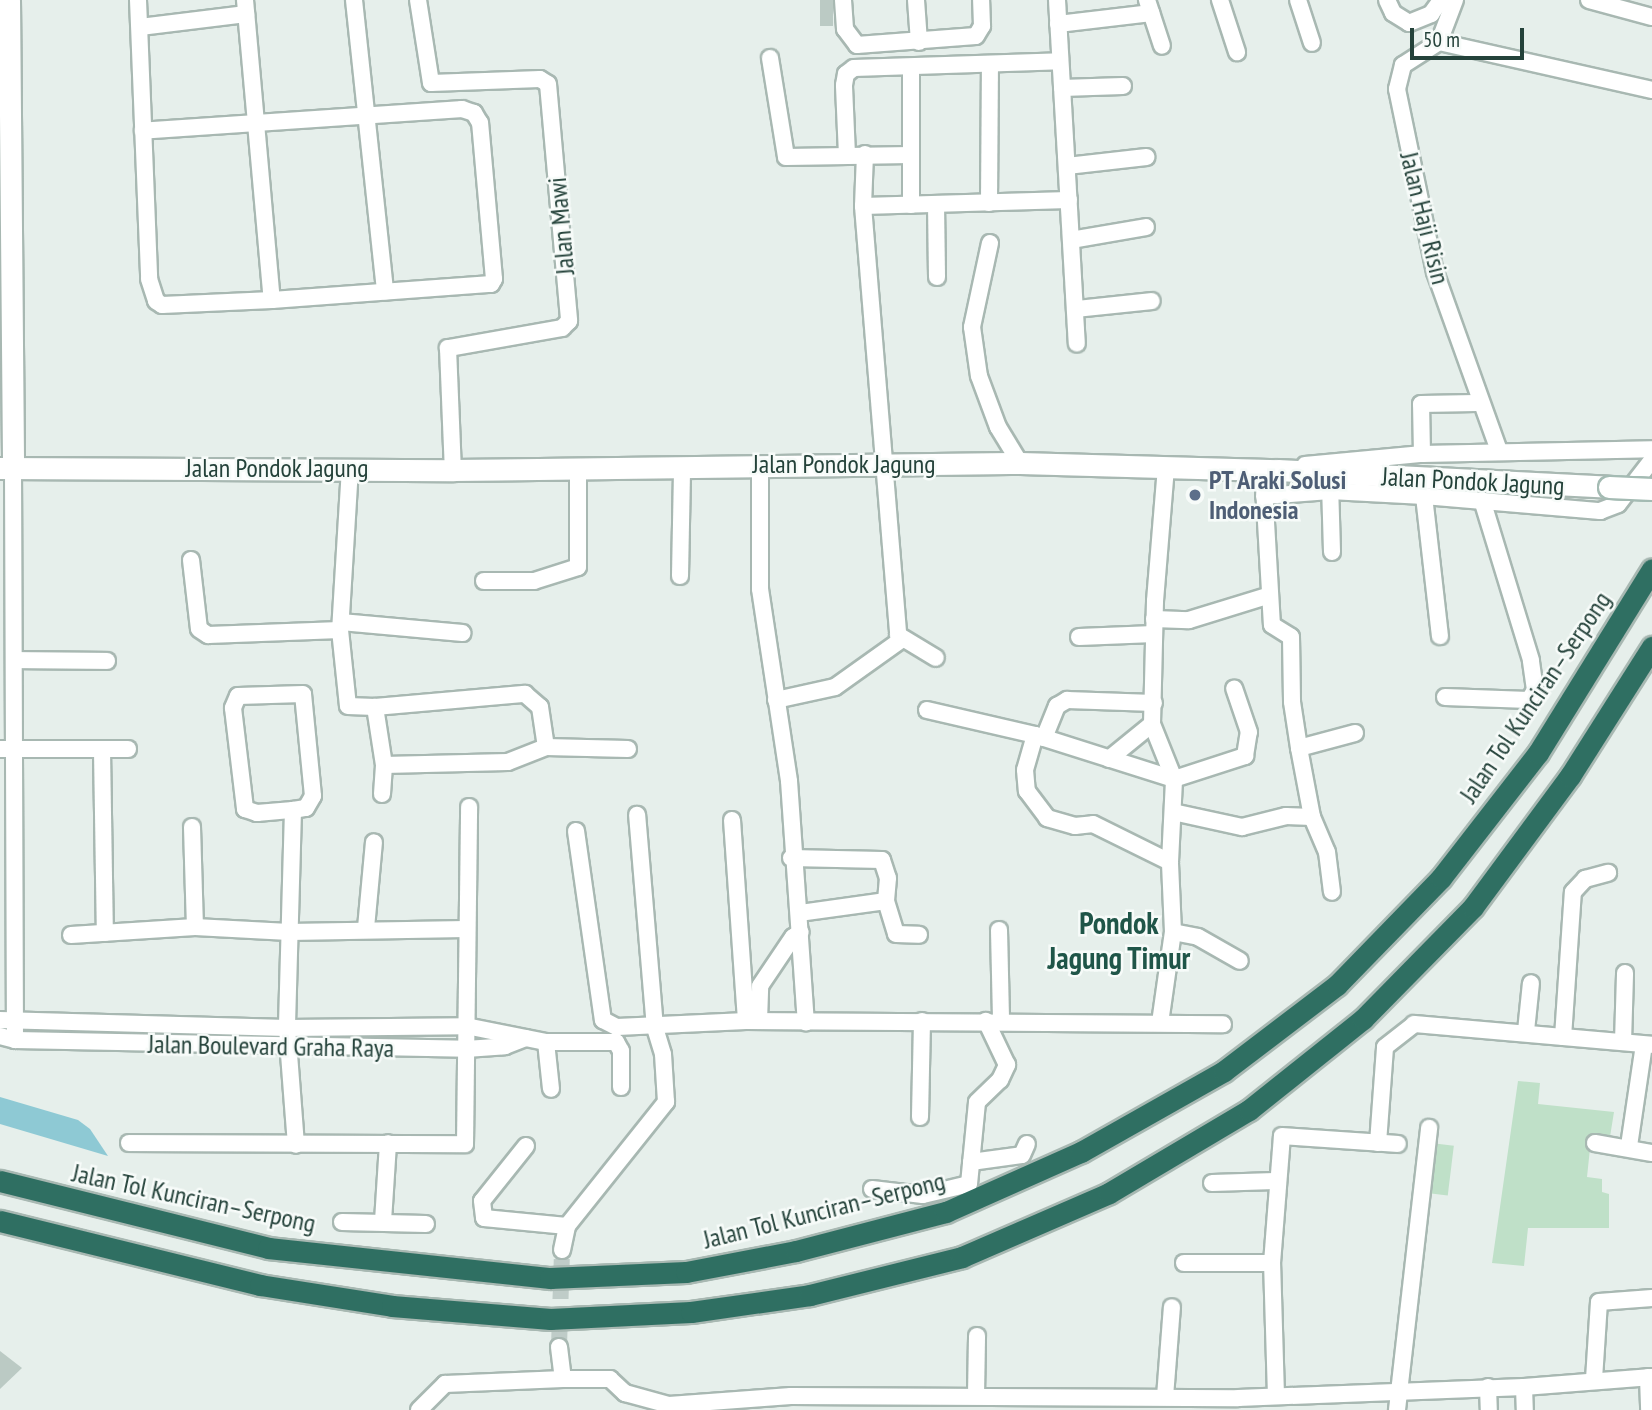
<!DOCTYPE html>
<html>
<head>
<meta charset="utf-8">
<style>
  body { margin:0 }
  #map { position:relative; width:1652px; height:1410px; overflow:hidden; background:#e6efeb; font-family:"PT Sans Narrow",sans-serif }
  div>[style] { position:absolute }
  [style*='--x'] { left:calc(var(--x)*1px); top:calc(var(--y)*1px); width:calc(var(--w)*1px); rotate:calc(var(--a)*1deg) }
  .green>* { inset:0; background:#bfe0c8; transform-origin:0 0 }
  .water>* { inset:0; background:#8ec9d4 }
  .building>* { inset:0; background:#bbcac4; transform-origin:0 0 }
  .street-tunnel>* { height:16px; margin-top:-8px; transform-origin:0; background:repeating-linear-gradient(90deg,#bfccc8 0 16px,transparent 0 24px) }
  .roads { filter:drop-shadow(2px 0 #a8b8b2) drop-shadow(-2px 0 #a8b8b2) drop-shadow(0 2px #a8b8b2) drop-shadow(0 -2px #a8b8b2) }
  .street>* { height:16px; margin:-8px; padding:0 8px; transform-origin:8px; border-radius:8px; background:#fff }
  .secondary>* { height:21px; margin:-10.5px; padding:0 10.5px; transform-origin:10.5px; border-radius:10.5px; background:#fff }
  .highway>* { height:21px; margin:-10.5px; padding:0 10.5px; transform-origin:10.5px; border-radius:10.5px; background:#2f6f62 }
  .bridges { filter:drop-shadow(2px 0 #a4bbb3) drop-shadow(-2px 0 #a4bbb3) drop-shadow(0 2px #a4bbb3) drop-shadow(0 -2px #a4bbb3) }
  .secondary-bridge>* { height:21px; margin:-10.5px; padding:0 10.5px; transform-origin:10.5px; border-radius:10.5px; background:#fff }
  .dots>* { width:19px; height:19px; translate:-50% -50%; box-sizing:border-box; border:4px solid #f7fbf9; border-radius:50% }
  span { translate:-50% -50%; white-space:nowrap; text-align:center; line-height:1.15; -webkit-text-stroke:5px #f7fbf9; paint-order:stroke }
  .street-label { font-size:26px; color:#24423a }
  .service-label { font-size:26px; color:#4e5e75; font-weight:700 }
  .left { translate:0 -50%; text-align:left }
  .quarter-label { font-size:30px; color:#1f5548; font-weight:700 }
  .scale { position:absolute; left:1410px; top:28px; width:114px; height:32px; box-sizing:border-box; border:4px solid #24423a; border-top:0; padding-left:9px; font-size:21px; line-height:24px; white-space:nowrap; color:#24423a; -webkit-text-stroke:5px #f7fbf9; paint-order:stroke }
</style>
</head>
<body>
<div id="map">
  <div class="green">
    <i style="clip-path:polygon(1518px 1081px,1540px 1083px,1538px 1104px,1614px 1112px,1609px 1143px,1591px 1139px,1587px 1177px,1602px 1179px,1602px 1192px,1609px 1194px,1609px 1228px,1528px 1228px,1524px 1266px,1492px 1263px)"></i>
    <i style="left:1431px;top:1143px;width:23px;height:50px;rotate:7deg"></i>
  </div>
  <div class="water">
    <i style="clip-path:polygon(0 1097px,78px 1120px,90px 1129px,108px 1156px,0 1124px)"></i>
  </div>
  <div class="building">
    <i style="left:820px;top:0;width:13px;height:26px"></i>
    <i style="clip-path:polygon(0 1351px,22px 1368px,0 1389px)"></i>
  </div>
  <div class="street-tunnel">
    <i style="--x:559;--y:1347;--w:97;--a:-88.2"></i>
  </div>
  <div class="roads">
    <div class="street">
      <i style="--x:138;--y:0;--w:279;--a:87.7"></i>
      <i style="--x:149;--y:279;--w:23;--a:72"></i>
      <i style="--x:156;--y:301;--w:7;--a:34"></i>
      <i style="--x:162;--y:305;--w:110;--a:-2.6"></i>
      <i style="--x:272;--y:300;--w:220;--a:-4.2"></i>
      <i style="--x:491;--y:284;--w:6;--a:-59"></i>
      <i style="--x:494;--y:279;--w:157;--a:-95.1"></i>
      <i style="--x:480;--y:123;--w:12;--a:-121"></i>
      <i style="--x:474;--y:113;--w:13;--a:-162"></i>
      <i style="--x:462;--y:109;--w:320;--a:176.1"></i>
      <i style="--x:245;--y:0;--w:301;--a:84.9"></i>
      <i style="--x:354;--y:0;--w:293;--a:83.9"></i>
      <i style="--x:418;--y:0;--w:84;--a:81.1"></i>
      <i style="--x:431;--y:83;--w:109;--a:-2.1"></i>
      <i style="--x:540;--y:79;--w:9;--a:32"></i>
      <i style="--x:548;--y:84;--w:238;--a:84.9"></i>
      <i style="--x:569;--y:321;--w:10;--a:135"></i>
      <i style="--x:562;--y:328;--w:116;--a:170"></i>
      <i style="--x:448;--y:348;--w:122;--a:87.7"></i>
      <i style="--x:843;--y:0;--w:29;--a:86"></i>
      <i style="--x:845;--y:29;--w:20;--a:53"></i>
      <i style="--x:857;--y:45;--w:119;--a:-4.3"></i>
      <i style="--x:976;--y:36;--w:12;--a:-59"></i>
      <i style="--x:982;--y:26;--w:26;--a:-92"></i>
      <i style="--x:916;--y:0;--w:42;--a:85.9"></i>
      <i style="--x:1057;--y:0;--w:344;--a:86.7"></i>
      <i style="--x:1147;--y:0;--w:48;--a:71.9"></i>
      <i style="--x:1220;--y:0;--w:55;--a:71.9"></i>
      <i style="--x:1298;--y:0;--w:45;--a:72"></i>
      <i style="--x:1387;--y:0;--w:14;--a:65"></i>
      <i style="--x:1393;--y:13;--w:19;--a:32"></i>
      <i style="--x:1409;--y:23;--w:24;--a:-22"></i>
      <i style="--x:1431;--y:14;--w:17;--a:-54"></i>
      <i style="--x:1455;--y:0;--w:45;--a:110.9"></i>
      <i style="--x:1439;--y:42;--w:43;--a:147.4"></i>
      <i style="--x:1403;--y:65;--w:25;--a:104"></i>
      <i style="--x:1397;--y:89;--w:187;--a:78.3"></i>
      <i style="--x:1435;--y:272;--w:190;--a:70.3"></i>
      <i style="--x:1589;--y:0;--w:65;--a:15.1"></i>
      <i style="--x:1058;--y:24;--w:94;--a:-6.7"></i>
      <i style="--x:140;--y:27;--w:107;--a:-7"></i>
      <i style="--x:1439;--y:42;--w:218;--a:12.7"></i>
      <i style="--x:770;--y:58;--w:100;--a:80.8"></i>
      <i style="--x:786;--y:157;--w:125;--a:-0.9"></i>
      <i style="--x:911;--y:67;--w:138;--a:90"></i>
      <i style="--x:1062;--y:88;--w:61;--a:-1.9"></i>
      <i style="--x:865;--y:154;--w:52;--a:92.2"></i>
      <i style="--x:863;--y:206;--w:430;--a:85.3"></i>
      <i style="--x:898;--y:635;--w:44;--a:31.2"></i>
      <i style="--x:847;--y:155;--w:70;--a:-92.5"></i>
      <i style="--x:844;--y:85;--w:11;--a:-80"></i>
      <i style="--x:846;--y:74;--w:10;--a:-37"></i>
      <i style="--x:854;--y:68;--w:206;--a:-1.9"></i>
      <i style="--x:1067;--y:166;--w:80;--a:-6.5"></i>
      <i style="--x:989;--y:203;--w:138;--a:-89.6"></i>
      <i style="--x:936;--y:204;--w:73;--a:89.2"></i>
      <i style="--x:863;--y:206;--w:206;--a:-1.7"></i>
      <i style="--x:1071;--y:240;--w:76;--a:-9.8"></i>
      <i style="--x:990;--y:243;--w:86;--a:102.1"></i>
      <i style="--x:972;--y:327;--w:49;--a:81.9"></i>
      <i style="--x:979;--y:376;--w:54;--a:69.6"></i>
      <i style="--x:998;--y:427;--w:42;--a:58.6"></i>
      <i style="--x:1076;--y:309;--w:76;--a:-6"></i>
      <i style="--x:1422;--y:454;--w:50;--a:-91.1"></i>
      <i style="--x:1421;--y:404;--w:55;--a:-1"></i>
      <i style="--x:760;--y:465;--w:124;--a:90"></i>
      <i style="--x:760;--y:589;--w:194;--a:81.4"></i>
      <i style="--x:789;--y:781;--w:242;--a:86"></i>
      <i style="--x:1305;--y:465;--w:118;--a:-5.4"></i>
      <i style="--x:1422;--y:454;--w:230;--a:-1.2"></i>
      <i style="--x:13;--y:468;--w:572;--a:89.8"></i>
      <i style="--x:350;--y:468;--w:162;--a:93.5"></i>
      <i style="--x:340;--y:630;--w:76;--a:84"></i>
      <i style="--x:348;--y:706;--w:27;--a:2"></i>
      <i style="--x:375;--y:707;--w:151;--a:-5"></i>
      <i style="--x:525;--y:694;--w:20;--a:41"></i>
      <i style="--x:540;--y:707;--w:40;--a:81.5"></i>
      <i style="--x:546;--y:747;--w:41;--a:158.5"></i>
      <i style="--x:508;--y:762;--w:124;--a:178.6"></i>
      <i style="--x:384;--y:765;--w:59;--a:-98.8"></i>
      <i style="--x:1263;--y:470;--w:155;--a:86.7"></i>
      <i style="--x:1272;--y:625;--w:22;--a:32"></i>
      <i style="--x:1291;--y:637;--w:65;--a:89.1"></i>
      <i style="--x:1292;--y:702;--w:47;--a:81.3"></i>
      <i style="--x:1299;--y:748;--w:70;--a:79.3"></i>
      <i style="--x:1312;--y:817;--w:38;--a:67"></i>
      <i style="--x:1327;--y:852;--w:40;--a:82.9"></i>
      <i style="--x:1330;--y:484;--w:68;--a:88.3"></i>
      <i style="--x:1264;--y:496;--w:66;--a:-4.3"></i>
      <i style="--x:1330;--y:491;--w:94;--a:3"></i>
      <i style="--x:1424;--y:496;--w:177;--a:4.9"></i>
      <i style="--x:1600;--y:511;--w:19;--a:-21"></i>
      <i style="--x:1618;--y:504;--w:56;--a:-52.3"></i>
      <i style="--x:1424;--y:496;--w:141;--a:83.5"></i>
      <i style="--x:191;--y:560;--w:69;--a:83.4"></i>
      <i style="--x:199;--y:629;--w:11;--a:34"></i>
      <i style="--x:208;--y:635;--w:132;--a:-2.2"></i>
      <i style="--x:680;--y:576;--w:109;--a:-88.9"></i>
      <i style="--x:484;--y:581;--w:50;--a:0"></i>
      <i style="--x:534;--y:581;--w:46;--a:-17.7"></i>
      <i style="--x:578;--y:567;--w:98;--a:-90"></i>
      <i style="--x:1154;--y:619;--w:35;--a:2"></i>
      <i style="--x:1189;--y:620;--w:82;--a:-17.1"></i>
      <i style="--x:341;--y:622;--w:122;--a:5.2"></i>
      <i style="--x:1079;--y:637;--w:75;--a:-2.3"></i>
      <i style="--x:16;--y:660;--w:91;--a:0.6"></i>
      <i style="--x:1445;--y:697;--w:84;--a:2"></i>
      <i style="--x:1529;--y:700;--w:12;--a:-59"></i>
      <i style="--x:1535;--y:690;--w:30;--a:-98"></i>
      <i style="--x:1531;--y:660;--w:167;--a:-107"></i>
      <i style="--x:776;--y:700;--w:60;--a:-12.4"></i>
      <i style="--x:835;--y:687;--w:81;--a:-35.5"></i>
      <i style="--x:927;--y:710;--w:111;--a:13"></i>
      <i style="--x:1035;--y:735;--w:146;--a:17.6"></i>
      <i style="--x:1174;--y:779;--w:75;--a:-17.9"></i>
      <i style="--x:1245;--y:756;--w:24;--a:-81"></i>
      <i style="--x:1249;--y:732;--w:46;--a:-108.8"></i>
      <i style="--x:1035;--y:735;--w:36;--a:106"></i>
      <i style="--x:1025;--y:770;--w:21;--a:85"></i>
      <i style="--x:1027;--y:791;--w:34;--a:53"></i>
      <i style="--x:1047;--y:818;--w:29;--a:16"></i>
      <i style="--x:1075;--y:826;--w:18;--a:-6"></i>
      <i style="--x:1093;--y:824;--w:86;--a:26.3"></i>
      <i style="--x:1044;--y:738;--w:35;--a:-68"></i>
      <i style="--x:1057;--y:706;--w:12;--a:-31"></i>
      <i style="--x:1067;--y:700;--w:87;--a:2"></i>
      <i style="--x:546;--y:747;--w:82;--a:1.4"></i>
      <i style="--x:1299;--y:748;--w:58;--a:-15"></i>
      <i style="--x:0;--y:749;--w:128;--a:0"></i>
      <i style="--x:102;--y:750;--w:183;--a:89.1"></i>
      <i style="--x:1109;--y:759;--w:55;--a:-39.1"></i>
      <i style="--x:382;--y:794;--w:29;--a:-86"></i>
      <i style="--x:293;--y:810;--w:13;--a:-9"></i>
      <i style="--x:306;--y:808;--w:14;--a:-60"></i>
      <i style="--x:313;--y:796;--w:102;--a:-95.6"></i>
      <i style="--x:303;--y:694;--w:65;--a:178.2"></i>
      <i style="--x:238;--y:696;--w:13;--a:113"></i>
      <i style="--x:233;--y:708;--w:102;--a:83.2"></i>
      <i style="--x:245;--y:809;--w:13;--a:18"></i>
      <i style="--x:257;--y:813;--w:36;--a:-5"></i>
      <i style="--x:293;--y:810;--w:218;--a:91.6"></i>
      <i style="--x:287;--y:1028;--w:117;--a:85.6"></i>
      <i style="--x:1173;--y:812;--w:71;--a:12.3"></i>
      <i style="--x:1242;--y:827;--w:45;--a:-14"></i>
      <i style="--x:1286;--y:816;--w:26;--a:2"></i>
      <i style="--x:732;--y:820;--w:201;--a:86"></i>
      <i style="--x:192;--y:827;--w:100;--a:88.3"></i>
      <i style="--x:576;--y:831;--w:191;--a:81.9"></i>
      <i style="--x:603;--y:1020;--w:16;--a:27"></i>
      <i style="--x:617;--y:1027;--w:129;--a:-2.7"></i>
      <i style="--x:746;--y:1021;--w:477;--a:0.4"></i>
      <i style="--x:791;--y:858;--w:91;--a:1.3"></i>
      <i style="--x:882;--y:860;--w:19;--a:72"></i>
      <i style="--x:888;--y:878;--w:23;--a:95"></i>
      <i style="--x:886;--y:901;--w:88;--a:172.1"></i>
      <i style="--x:886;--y:901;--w:34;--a:73"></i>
      <i style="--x:896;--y:934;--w:23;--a:2"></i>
      <i style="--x:366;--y:928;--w:86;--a:-84.7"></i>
      <i style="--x:999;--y:930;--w:90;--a:88.7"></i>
      <i style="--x:1173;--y:932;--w:25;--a:11"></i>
      <i style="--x:1198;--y:937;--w:48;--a:29.7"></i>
      <i style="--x:71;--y:935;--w:124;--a:-3.7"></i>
      <i style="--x:195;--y:927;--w:94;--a:3"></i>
      <i style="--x:289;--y:932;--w:177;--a:-1"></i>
      <i style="--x:0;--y:1020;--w:287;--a:1.6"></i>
      <i style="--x:287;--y:1028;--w:179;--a:-0.6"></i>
      <i style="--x:466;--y:1026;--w:82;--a:11.3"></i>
      <i style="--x:546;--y:1042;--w:70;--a:0"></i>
      <i style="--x:616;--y:1042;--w:10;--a:61"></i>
      <i style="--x:621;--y:1051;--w:36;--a:90"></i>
      <i style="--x:759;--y:1021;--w:35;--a:-88"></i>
      <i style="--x:760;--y:986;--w:59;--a:-56"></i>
      <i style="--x:793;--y:937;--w:9;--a:-32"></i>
      <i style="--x:1160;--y:1023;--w:92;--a:-81.9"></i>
      <i style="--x:1173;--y:932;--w:70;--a:-92.5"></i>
      <i style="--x:1170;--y:862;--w:83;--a:-87.2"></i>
      <i style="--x:1174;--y:779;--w:59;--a:-111.8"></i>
      <i style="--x:1152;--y:724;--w:123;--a:-88.6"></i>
      <i style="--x:1155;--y:601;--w:133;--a:-85.3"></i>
      <i style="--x:1526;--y:1031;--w:48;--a:-84.1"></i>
      <i style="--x:0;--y:1036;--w:16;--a:15"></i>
      <i style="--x:15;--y:1040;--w:451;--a:1.1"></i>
      <i style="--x:466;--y:1049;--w:39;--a:-4"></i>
      <i style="--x:505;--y:1046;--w:22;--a:-21"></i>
      <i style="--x:1563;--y:1037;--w:145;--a:-86.1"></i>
      <i style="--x:1573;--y:892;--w:18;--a:-47"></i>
      <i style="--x:1585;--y:879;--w:24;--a:-15"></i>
      <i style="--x:546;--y:1042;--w:47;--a:83.9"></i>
      <i style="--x:1623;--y:1042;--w:69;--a:-88.3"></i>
      <i style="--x:920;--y:1117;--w:96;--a:-88.8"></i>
      <i style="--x:129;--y:1143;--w:336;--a:0.2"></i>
      <i style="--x:465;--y:1144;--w:337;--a:-89.3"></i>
      <i style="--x:1378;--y:1143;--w:96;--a:-85.8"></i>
      <i style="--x:1385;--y:1047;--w:37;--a:-38"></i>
      <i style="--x:1414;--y:1024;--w:239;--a:5"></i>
      <i style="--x:1595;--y:1143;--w:58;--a:10"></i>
      <i style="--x:526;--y:1146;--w:70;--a:128.7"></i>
      <i style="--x:482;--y:1201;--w:17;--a:83"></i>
      <i style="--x:484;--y:1218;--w:83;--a:5.5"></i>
      <i style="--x:1629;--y:1146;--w:102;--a:-81.6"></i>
      <i style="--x:971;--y:1162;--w:51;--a:-7.8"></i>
      <i style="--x:1022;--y:1155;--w:12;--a:-66"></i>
      <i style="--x:1212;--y:1183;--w:63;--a:-1.8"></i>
      <i style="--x:872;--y:1189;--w:51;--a:6.7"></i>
      <i style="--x:923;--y:1195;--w:47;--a:-13.4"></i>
      <i style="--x:969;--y:1184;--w:82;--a:-84.4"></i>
      <i style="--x:977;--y:1102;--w:32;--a:-44"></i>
      <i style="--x:1000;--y:1080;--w:17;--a:-65"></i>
      <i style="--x:1007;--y:1065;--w:49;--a:-115.5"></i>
      <i style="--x:383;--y:1221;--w:78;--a:-86.3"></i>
      <i style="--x:342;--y:1222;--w:84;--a:1.4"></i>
      <i style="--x:562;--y:1250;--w:25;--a:-78"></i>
      <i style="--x:567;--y:1226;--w:159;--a:-51.4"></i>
      <i style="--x:666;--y:1102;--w:48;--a:-93.6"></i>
      <i style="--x:663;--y:1054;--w:27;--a:-107"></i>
      <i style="--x:655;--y:1028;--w:214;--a:-94.8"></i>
      <i style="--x:1184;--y:1263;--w:88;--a:0"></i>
      <i style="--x:559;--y:1347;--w:32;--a:83"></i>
      <i style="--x:563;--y:1379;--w:47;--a:0"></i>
      <i style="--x:610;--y:1379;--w:21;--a:43"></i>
      <i style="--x:625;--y:1393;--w:46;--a:15.3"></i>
      <i style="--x:669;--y:1405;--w:122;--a:-4.2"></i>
      <i style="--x:791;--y:1396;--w:447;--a:0.3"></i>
      <i style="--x:1238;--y:1398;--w:286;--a:-2.2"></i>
      <i style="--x:1524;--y:1387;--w:128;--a:-4.5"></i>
      <i style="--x:1648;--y:1377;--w:33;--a:88"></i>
      <i style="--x:1594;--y:1379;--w:77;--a:-86.3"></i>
      <i style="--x:1599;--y:1302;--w:53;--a:-4.3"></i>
      <i style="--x:1488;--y:1387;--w:23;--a:88"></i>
      <i style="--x:1524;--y:1387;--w:23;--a:88"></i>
      <i style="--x:976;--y:1395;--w:59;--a:-89"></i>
      <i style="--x:1276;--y:1396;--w:133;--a:-91.7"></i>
      <i style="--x:1272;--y:1263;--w:127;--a:-85.5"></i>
      <i style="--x:1282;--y:1136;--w:116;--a:3.9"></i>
      <i style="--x:1165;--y:1397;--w:90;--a:-85.6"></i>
      <i style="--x:419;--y:1410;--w:37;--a:-45"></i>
      <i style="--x:445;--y:1384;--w:118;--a:-2.4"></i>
      <i style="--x:1397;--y:1410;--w:284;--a:-83.5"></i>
    </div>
    <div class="secondary">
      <i style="--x:9;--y:0;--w:468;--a:89.5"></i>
      <i style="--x:0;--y:468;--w:453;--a:0.3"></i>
      <i style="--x:453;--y:470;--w:567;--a:-0.71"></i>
      <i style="--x:1020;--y:463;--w:258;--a:1.6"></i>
      <i style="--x:1278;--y:470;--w:331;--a:2.9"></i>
    </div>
    <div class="highway">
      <i style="--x:0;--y:1181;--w:276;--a:14"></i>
      <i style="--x:268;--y:1248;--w:284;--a:6.1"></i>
      <i style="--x:550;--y:1278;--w:136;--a:-2.5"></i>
      <i style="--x:686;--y:1272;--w:112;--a:-10.8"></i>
      <i style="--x:796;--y:1251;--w:155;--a:-14.6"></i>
      <i style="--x:946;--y:1212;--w:148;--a:-24"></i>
      <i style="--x:1081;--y:1152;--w:164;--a:-29.5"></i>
      <i style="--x:1224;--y:1071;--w:142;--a:-37.3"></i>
      <i style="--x:1337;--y:985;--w:149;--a:-45.8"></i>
      <i style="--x:1441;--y:878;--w:158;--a:-52.2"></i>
      <i style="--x:1538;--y:753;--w:216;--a:-58.2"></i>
      <i style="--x:0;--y:1221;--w:268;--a:13.8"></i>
      <i style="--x:260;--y:1285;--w:134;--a:9"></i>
      <i style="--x:392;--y:1306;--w:159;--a:4.7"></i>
      <i style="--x:550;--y:1319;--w:141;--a:-2.8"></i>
      <i style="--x:691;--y:1312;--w:120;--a:-8.1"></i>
      <i style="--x:810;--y:1295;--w:157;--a:-14"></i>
      <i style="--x:962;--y:1257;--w:160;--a:-23.5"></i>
      <i style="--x:1109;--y:1193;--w:163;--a:-30.7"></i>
      <i style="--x:1249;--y:1110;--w:146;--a:-38.6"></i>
      <i style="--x:1363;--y:1019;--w:157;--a:-45.5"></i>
      <i style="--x:1473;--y:907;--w:163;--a:-53.5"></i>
      <i style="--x:1570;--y:776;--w:153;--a:-57.6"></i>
    </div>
  </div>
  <div class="bridges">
    <div class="secondary-bridge">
      <i style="--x:1609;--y:487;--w:43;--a:2.7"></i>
    </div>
  </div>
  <div class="dots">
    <i style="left:1195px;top:495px;background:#5c6f8a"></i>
  </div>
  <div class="street-label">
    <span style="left:1425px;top:218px;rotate:76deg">Jalan Haji Risin</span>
    <span style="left:561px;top:226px;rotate:-95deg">Jalan Mawi</span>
    <span style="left:844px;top:464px">Jalan Pondok Jagung</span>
    <span style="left:277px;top:468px">Jalan Pondok Jagung</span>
    <span style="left:1473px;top:481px;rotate:3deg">Jalan Pondok Jagung</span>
    <span style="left:1535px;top:697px;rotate:-56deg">Jalan Tol Kunciran–Serpong</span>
    <span style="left:271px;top:1046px;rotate:1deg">Jalan Boulevard Graha Raya</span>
    <span style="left:194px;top:1198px;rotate:12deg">Jalan Tol Kunciran–Serpong</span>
    <span style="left:824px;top:1210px;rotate:-14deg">Jalan Tol Kunciran–Serpong</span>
  </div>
  <div class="service-label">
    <span class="left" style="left:1209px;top:495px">PT Araki Solusi<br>Indonesia</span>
  </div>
  <div class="quarter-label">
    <span style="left:1119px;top:940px">Pondok<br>Jagung Timur</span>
  </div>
  <div class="scale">50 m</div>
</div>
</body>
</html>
